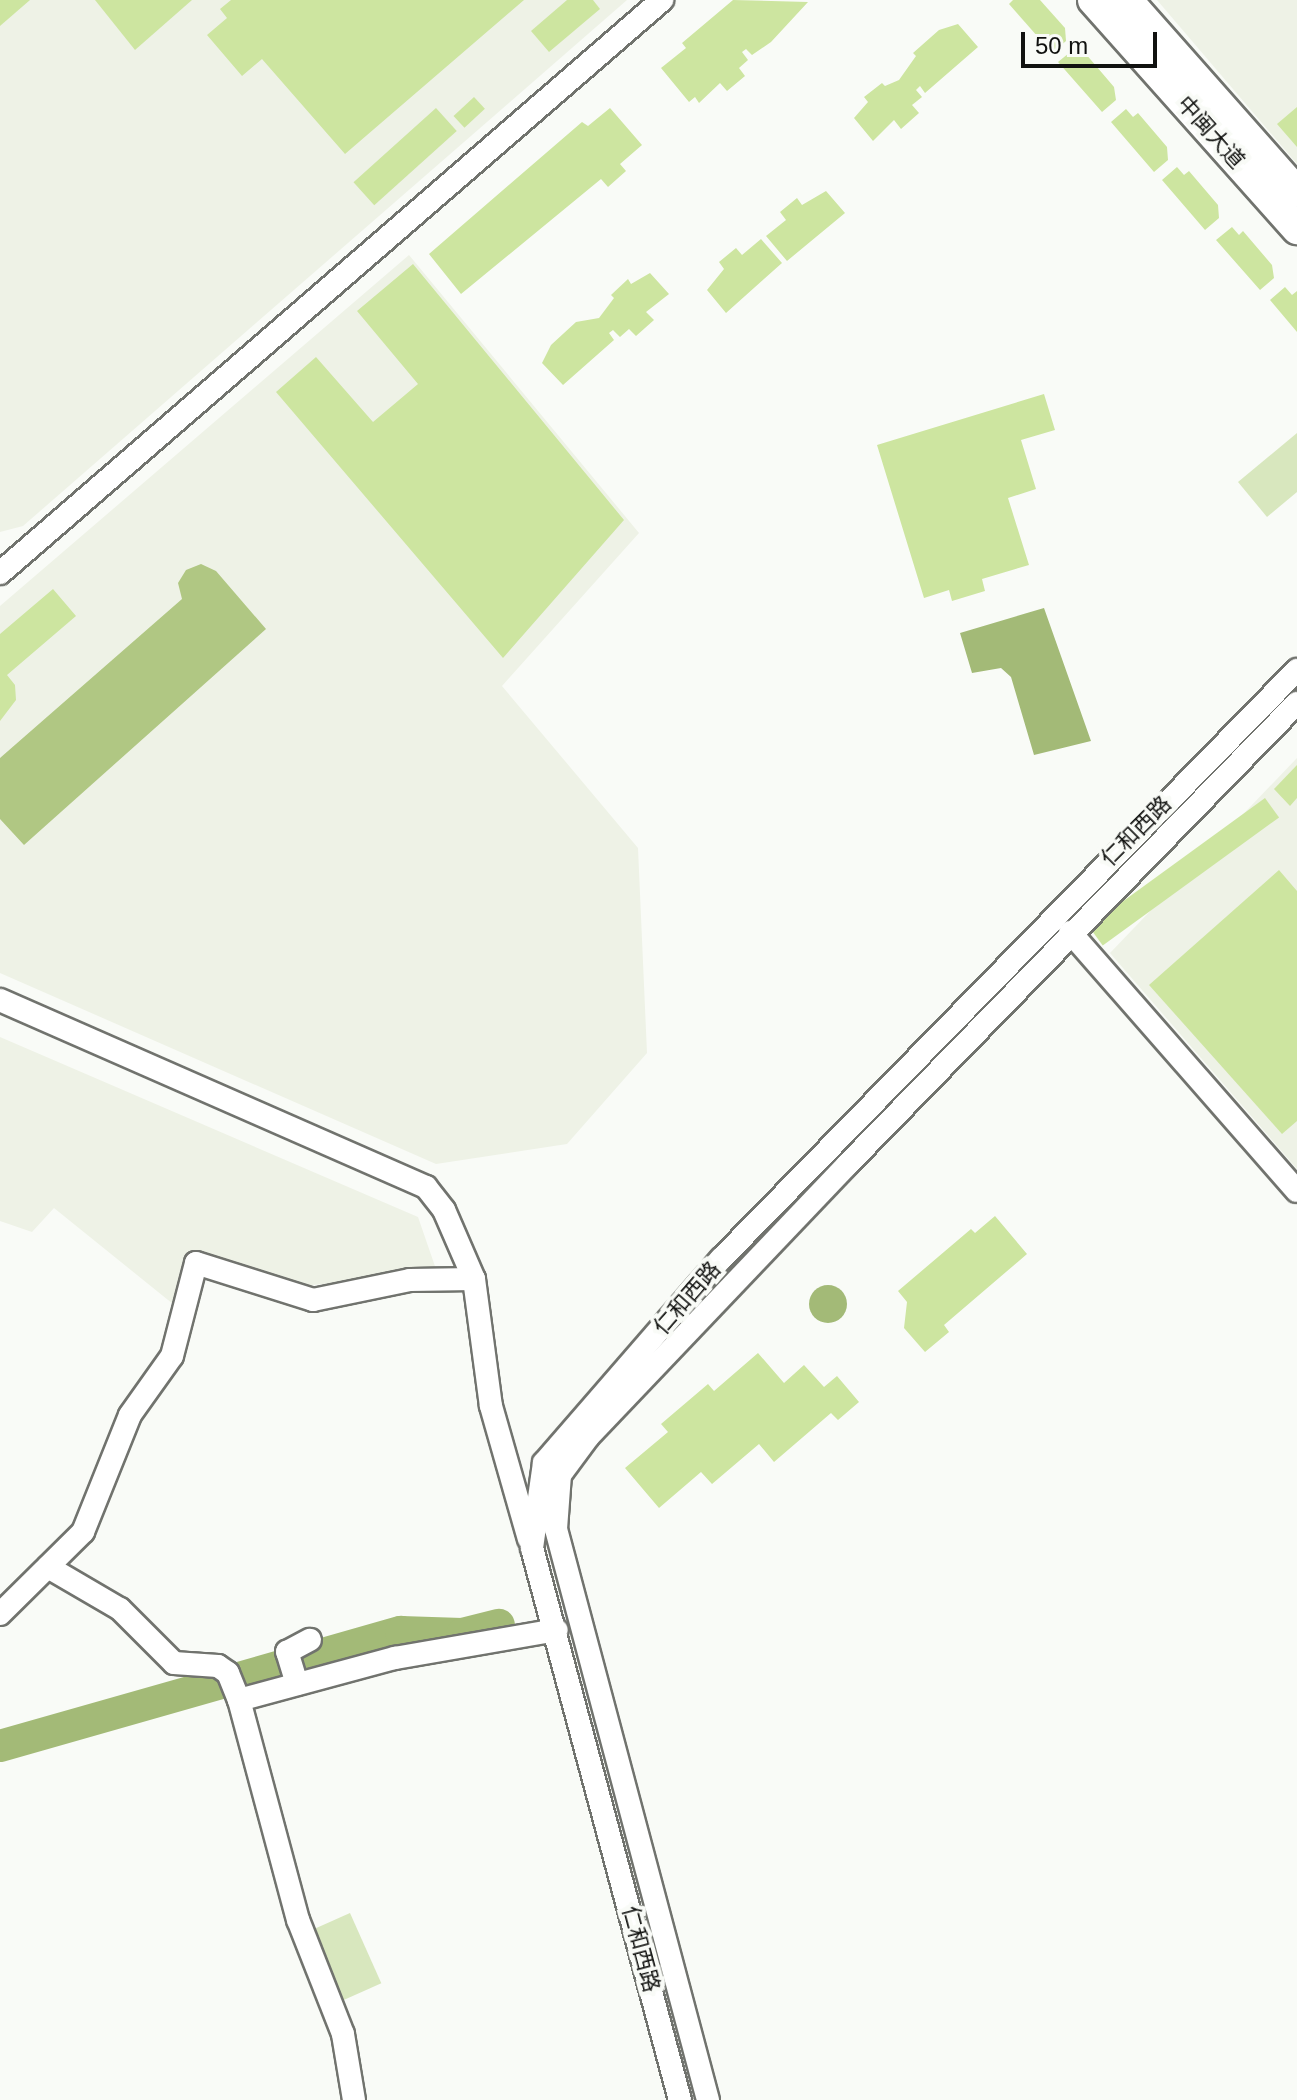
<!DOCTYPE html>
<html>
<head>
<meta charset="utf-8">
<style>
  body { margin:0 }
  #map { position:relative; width:1297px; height:2100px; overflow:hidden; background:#f9fbf7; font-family:Arial,"Noto Sans SC",sans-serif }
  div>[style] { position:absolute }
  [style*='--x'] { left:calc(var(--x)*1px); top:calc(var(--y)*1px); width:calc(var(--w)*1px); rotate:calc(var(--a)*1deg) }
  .built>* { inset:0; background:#eef2e6 }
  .green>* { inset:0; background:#d8e7be; transform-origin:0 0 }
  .forest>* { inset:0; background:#b0c783 }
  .water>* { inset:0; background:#a3ba77 }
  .round { border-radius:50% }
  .river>* { height:32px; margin:-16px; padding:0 16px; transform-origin:16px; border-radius:16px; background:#a3ba77 }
  .building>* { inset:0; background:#cde5a0; transform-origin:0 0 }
  .roads { filter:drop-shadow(2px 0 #71736e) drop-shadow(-2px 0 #71736e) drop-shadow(0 2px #71736e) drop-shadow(0 -2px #71736e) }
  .minor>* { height:22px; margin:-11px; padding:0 11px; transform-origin:11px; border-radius:11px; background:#fff }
  .secondary>* { height:30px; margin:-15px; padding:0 15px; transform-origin:15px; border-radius:15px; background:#fff }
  span { translate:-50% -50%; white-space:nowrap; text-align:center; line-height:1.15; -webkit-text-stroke:8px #f9fbf7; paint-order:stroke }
  .street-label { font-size:22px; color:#111210 }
  .scale { position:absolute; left:1021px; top:32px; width:136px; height:36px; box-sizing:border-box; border:4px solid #111210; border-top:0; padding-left:10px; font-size:24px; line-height:28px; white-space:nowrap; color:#111210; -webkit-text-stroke:6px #f9fbf7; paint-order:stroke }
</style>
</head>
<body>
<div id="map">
  <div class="built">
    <i style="clip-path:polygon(0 0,627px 0,23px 526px,0 532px)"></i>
    <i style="clip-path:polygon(1157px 0,1297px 0,1297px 164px)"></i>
    <i style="clip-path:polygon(409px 255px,639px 533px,502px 686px,638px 848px,647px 1053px,567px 1144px,436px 1164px,0 973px,0 606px)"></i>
    <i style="clip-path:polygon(1297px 758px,1297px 1169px,1110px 953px)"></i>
    <i style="clip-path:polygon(0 1037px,418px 1217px,437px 1272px,303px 1286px,189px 1255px,173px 1304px,54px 1208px,32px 1232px,0 1221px)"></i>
  </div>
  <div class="green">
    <i style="clip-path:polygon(1297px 433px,1297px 492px,1267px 517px,1238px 482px)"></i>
    <i style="left:350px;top:1913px;width:77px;height:43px;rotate:66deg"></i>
  </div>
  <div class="forest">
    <i style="clip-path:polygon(201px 564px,216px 571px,266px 629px,24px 845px,0 819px,0 758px,182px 599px,178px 583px,186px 570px)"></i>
  </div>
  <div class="water">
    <i style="clip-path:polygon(1044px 608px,1091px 741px,1034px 755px,1011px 677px,1001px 668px,972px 673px,960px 633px)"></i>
    <i class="round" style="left:809px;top:1285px;width:38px;height:38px"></i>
  </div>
  <div class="river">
    <i style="--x:0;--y:1746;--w:417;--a:-15.9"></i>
    <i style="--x:401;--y:1632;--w:61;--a:1.9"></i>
    <i style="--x:462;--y:1634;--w:38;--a:-14"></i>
  </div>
  <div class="building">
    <i style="clip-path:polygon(0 0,30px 0,0 26px)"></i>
    <i style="clip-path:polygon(95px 0,192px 0,135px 50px)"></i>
    <i style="clip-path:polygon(231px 0,524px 0,345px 154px,262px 59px,242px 76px,207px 35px,227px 18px,220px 9px)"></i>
    <i style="clip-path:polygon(567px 0,593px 0,600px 9px,549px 52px,531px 31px)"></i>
    <i style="clip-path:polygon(733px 0,808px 2px,771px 42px,752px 55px,746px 49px,742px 52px,748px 60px,739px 68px,745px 76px,727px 91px,720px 83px,699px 103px,695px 97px,689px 102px,661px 68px,686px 48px,682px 43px)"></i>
    <i style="clip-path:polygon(1013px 0,1040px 0,1065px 28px,1066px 41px,1052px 53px,1009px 4px)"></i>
    <i style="clip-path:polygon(958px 24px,978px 47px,925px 93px,920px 86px,916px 90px,922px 97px,912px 105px,919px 113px,901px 129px,894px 120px,873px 141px,854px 118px,868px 102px,864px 97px,882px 83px,885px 86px,899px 80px,916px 56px,913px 53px,939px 30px)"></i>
    <i style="clip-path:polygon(1074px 49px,1081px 57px,1085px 53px,1114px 87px,1116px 100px,1102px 112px,1058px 62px)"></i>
    <i style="left:474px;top:97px;width:16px;height:28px;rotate:47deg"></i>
    <i style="clip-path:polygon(1297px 107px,1297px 147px,1277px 124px)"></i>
    <i style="left:436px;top:108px;width:31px;height:111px;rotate:48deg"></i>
    <i style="clip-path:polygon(610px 108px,642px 145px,620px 164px,626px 171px,608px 187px,601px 179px,461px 294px,429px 254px,582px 122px,588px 126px)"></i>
    <i style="clip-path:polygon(1126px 109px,1133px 117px,1138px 113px,1167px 147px,1168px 160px,1154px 172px,1111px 122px)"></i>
    <i style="clip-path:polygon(1177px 167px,1184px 175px,1189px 171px,1218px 205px,1219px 218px,1205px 230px,1162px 180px)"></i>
    <i style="clip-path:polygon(826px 191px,845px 213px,787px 261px,766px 236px,786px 220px,780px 212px,797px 198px,802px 205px)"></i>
    <i style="clip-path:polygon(1232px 227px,1239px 235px,1243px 231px,1272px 265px,1274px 278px,1260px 290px,1216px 240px)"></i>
    <i style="clip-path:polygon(761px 239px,782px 263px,726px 313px,707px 290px,724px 269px,719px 262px,736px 248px,742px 255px)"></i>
    <i style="clip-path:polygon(413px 264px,624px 520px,503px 658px,276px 392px,316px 357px,373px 422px,418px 384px,357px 311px)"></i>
    <i style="clip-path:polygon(650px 273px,669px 294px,646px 312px,654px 320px,636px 336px,629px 329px,620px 337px,613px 330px,609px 333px,614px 340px,563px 385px,542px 363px,551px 345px,576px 322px,599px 318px,614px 298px,611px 295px,628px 279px,631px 284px)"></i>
    <i style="clip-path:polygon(1285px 287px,1292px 295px,1297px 291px,1297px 332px,1270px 300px)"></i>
    <i style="clip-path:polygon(1044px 394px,1055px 430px,1021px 440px,1036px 489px,1008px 498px,1029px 565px,982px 579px,985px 591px,952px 601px,949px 590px,924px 598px,877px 445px)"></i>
    <i style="clip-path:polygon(53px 589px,76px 616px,7px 675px,15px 685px,16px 700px,0 721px,0 634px)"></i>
    <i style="clip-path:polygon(1297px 765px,1297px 798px,1290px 806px,1274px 789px)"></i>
    <i style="left:1265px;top:798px;width:24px;height:218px;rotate:54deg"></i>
    <i style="clip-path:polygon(1279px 870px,1297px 891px,1297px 1121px,1282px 1134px,1149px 985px)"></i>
    <i style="clip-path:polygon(995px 1216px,1027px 1254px,944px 1325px,949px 1332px,925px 1352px,904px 1328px,907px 1302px,898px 1291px,971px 1229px,975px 1233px)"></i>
    <i style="clip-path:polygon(758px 1353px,784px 1383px,804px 1365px,824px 1387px,837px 1376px,859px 1402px,838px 1420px,831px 1413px,774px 1462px,759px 1444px,712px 1484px,701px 1472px,659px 1508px,625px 1468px,668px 1432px,661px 1424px,708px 1384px,714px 1391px)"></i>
  </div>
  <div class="roads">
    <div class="minor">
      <i style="--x:0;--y:573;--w:876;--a:-40.88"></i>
      <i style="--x:1070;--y:932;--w:344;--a:48.8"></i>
      <i style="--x:0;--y:1000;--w:465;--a:23.7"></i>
      <i style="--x:426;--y:1187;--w:29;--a:52"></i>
      <i style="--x:444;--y:1210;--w:75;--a:66.5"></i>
      <i style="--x:474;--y:1279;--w:128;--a:82.4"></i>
      <i style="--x:491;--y:1406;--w:138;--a:74.1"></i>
      <i style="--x:48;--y:1567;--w:83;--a:30.3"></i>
      <i style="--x:120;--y:1609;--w:76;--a:45"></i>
      <i style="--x:174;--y:1663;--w:44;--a:3.9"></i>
      <i style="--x:218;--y:1666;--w:12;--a:35"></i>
      <i style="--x:228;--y:1673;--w:29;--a:68"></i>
      <i style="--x:0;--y:1614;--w:117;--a:-44.7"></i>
      <i style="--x:83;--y:1532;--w:126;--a:-68.1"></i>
      <i style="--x:130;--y:1415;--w:72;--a:-54.6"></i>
      <i style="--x:172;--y:1356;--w:96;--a:-75.5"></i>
      <i style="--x:196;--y:1263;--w:123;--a:17.5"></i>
      <i style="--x:313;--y:1300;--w:99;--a:-11.7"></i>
      <i style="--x:410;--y:1280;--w:64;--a:-0.9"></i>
      <i style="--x:297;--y:1684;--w:34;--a:-107"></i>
      <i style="--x:287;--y:1652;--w:26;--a:-28"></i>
      <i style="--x:354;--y:2100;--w:67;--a:-99.5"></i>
      <i style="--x:343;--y:2034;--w:123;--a:-111.5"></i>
      <i style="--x:298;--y:1920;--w:228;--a:-105"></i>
      <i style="--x:239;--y:1700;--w:162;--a:-15.1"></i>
      <i style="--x:395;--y:1658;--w:164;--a:-9.8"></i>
      <i style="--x:680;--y:2100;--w:571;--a:-105.01"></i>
      <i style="--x:532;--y:1548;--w:86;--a:-82"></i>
      <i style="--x:544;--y:1463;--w:270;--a:-49.1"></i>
      <i style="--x:721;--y:1259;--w:824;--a:-45.64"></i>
      <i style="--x:708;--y:2100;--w:591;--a:-104.91"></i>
      <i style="--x:556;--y:1529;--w:54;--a:-85.8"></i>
      <i style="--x:560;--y:1475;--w:47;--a:-53.6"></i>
      <i style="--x:588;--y:1437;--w:376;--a:-46.4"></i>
      <i style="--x:847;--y:1165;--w:645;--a:-45.75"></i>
    </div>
    <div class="secondary">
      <i style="--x:1093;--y:0;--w:307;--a:48.3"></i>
      <i style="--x:1127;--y:0;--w:256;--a:48.5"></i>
    </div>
  </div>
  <div class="street-label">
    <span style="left:1211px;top:132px;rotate:48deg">中闽大道</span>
    <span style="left:1136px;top:831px;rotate:-45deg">仁和西路</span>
    <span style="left:687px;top:1298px;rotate:-49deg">仁和西路</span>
    <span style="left:641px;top:1949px;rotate:75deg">仁和西路</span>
  </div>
  <div class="scale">50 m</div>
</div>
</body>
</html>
